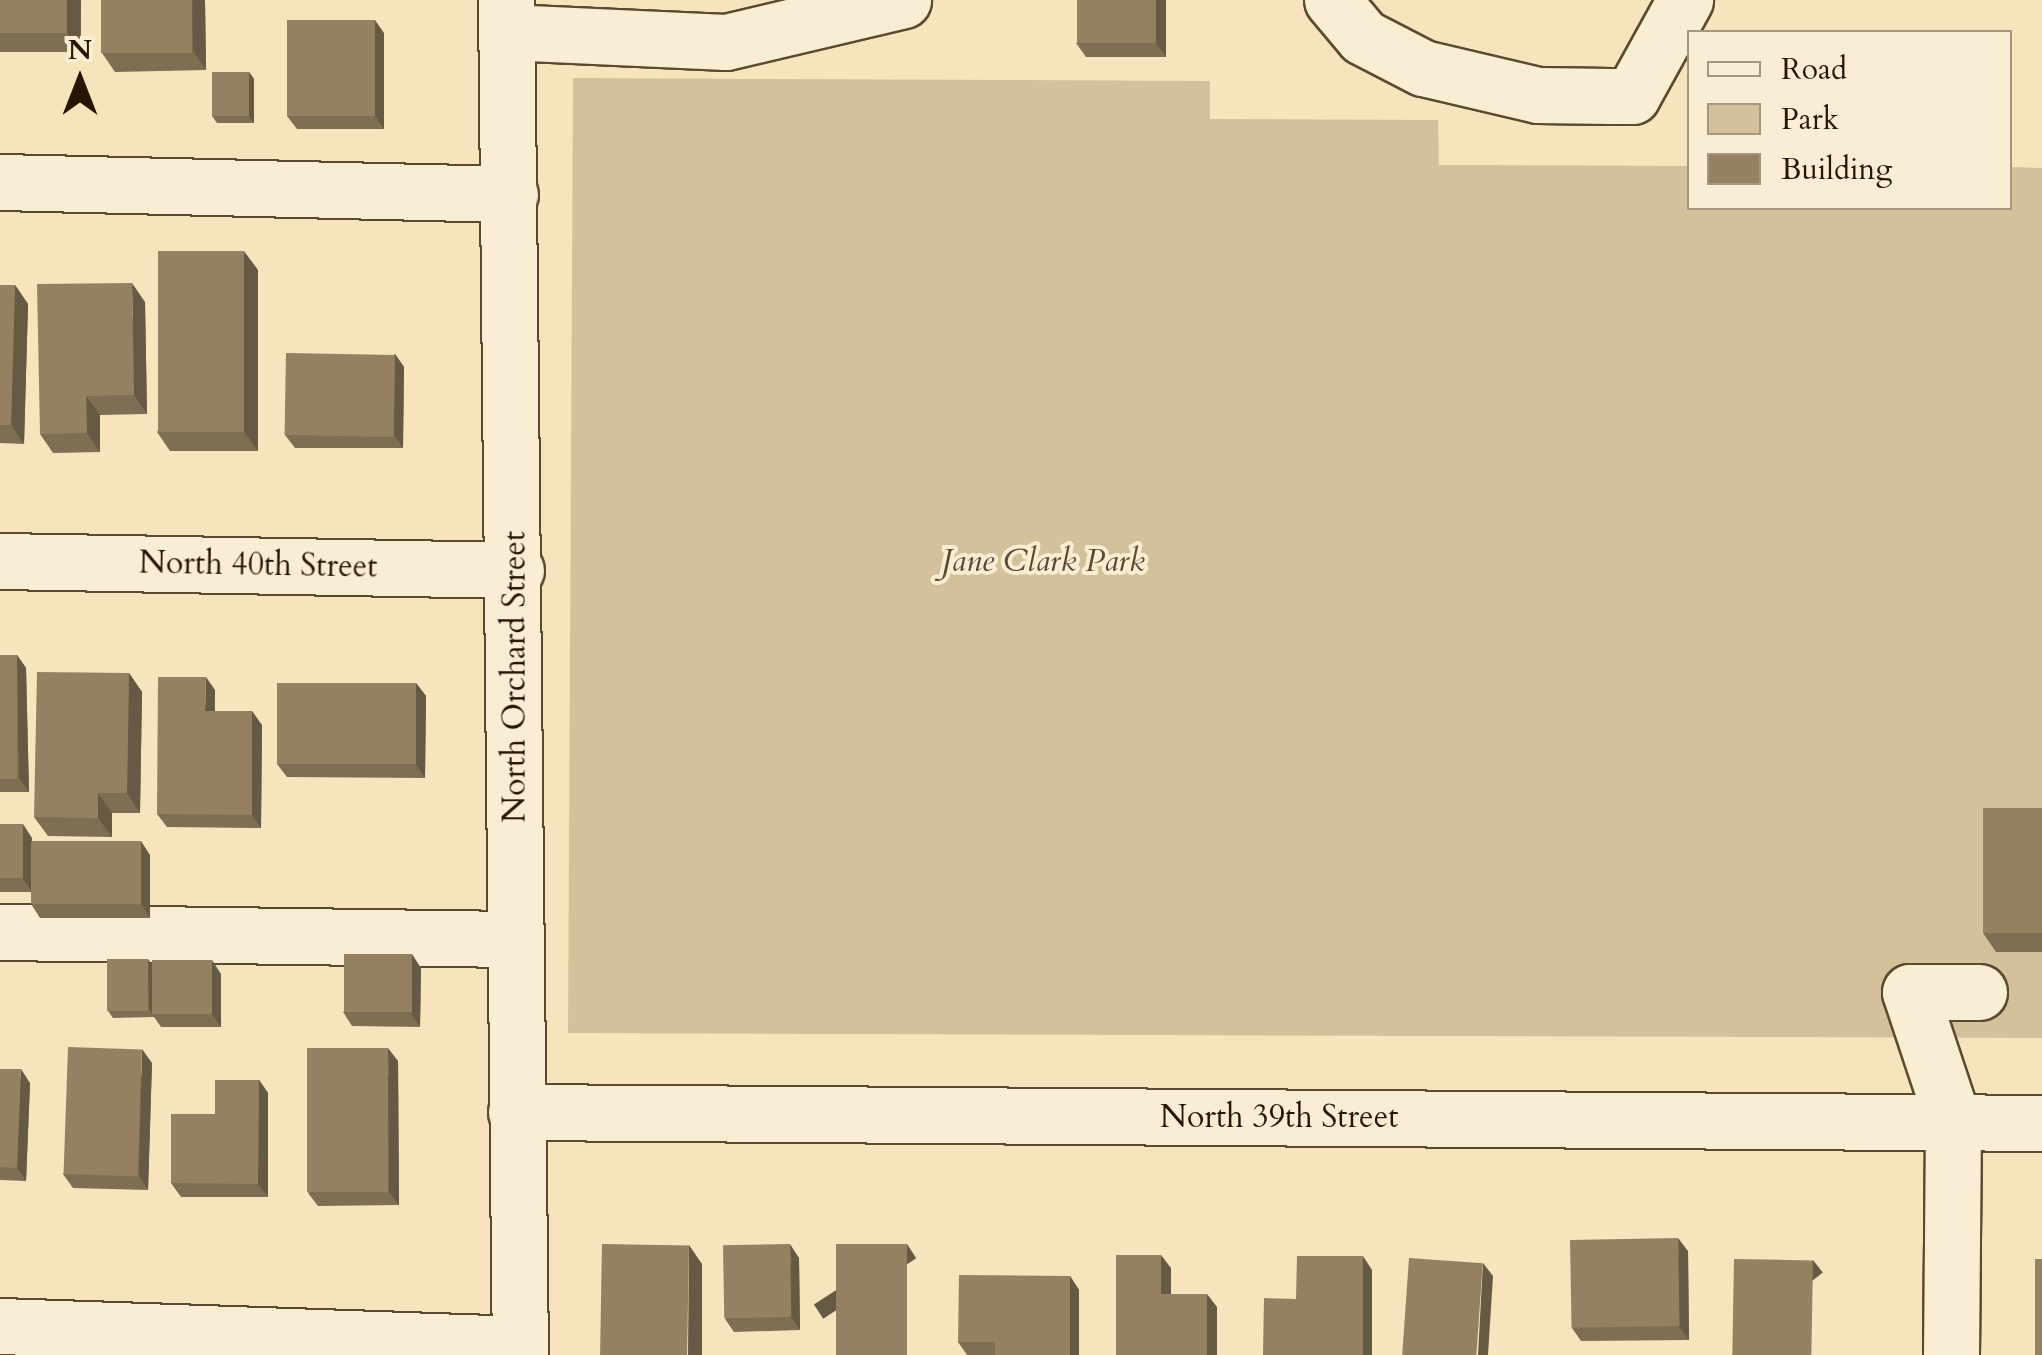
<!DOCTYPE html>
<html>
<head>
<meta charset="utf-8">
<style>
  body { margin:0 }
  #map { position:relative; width:2042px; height:1355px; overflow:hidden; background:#f6e4bc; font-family:Cardo,serif }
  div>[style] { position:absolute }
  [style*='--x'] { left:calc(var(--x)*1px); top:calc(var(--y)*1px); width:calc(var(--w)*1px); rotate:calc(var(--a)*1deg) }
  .green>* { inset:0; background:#d3c19c }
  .roads { filter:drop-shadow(2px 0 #5b4a2f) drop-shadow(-2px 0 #5b4a2f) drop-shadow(0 2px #5b4a2f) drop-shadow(0 -2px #5b4a2f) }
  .minor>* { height:55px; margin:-27.5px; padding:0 27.5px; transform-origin:27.5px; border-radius:27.5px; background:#f9edd3 }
  .wall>* { inset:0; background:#7e6f54; transform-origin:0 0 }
  .shaded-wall>* { inset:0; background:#675a45; transform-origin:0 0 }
  .building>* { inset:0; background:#938162; transform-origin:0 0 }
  span { translate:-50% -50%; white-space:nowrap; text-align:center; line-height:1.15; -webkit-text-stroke:8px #f9edd3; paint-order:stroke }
  .park-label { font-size:32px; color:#5b492f; font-style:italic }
  .street-label { font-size:32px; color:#271600 }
  .legend { position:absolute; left:1687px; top:30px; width:325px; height:180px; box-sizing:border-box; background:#f9edd3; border:2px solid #a5977f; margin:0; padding:12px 18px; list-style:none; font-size:30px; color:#271600 }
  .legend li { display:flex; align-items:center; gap:20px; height:50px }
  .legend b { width:50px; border:2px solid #a5977f }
  .north { position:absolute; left:30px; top:30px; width:100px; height:100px; -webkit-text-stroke:8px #f9edd3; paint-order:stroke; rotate:0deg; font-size:28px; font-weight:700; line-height:40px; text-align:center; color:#271600 }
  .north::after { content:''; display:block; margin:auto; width:35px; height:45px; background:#271600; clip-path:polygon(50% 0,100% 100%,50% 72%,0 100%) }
</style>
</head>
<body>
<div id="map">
  <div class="green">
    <i style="clip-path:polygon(573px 78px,1210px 81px,1210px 119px,1438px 120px,1439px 165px,1689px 166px,1690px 208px,2010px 208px,2010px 167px,2042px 168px,2042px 1038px,568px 1033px)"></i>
  </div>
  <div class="roads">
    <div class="minor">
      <i style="--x:506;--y:0;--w:1355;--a:89.41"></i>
      <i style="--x:1332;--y:0;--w:48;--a:50"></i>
      <i style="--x:1363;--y:37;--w:68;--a:27.3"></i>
      <i style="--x:1423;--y:68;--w:118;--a:13.2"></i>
      <i style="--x:1538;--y:95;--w:73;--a:0.8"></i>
      <i style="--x:1611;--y:96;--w:21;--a:0"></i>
      <i style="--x:1632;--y:96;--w:110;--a:-61.1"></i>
      <i style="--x:507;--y:32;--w:219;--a:2.6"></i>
      <i style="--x:726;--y:42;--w:182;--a:-13.3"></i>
      <i style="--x:0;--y:182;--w:510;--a:1.35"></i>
      <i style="--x:0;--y:561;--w:516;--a:1"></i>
      <i style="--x:0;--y:932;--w:516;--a:0.78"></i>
      <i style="--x:516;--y:1112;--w:1526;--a:0.41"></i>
      <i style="--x:0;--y:1326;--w:520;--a:1.98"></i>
      <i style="--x:1951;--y:1355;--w:234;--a:-89.5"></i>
      <i style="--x:1953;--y:1121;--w:136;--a:-108.4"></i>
      <i style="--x:1910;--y:992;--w:69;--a:0"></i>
    </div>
  </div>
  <div class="wall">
    <i style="left:0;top:0;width:81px;height:52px"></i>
    <i style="clip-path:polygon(205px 0,206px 70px,115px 72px,102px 53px)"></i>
    <i style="clip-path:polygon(1166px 0,1166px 57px,1086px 57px,1076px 43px)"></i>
    <i style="clip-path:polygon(384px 33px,384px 129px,297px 129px,287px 116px)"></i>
    <i style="clip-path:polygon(249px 72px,254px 79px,254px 123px,217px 123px,212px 116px)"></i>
    <i style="clip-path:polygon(258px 270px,258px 451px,170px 451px,157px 432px)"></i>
    <i style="clip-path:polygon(0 285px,15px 285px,28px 304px,24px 444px,0 443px)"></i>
    <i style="clip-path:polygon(145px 302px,147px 414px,100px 415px,100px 452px,53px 453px,40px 434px)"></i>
    <i style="clip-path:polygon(395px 354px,404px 367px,403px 448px,295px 448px,285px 435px)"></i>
    <i style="clip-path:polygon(0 655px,17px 655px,26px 668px,29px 792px,0 792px)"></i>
    <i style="clip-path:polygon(129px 673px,142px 692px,140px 813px,112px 813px,112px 837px,48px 836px,34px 817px)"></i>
    <i style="clip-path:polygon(416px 683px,426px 696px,425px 778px,287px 777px,277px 764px)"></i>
    <i style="clip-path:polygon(215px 690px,215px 711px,262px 725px,261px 828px,167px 827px,157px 814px)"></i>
    <i style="clip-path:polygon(2042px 808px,2042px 952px,1996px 952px,1983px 933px)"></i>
    <i style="clip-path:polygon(0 824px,32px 838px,32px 841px,150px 855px,150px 918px,40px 918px,31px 904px,31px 892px,0 892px)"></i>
    <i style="clip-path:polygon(152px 964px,221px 974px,221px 1027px,161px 1027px,154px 1017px,113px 1018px,108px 1011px)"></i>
    <i style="clip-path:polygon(421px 968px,420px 1027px,352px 1026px,343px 1012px)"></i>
    <i style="clip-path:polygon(398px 1061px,399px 1205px,318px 1206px,308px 1193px)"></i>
    <i style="clip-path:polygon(152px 1063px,148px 1190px,73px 1188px,63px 1174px)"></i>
    <i style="clip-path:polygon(0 1069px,30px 1083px,26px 1181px,0 1180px)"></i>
    <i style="clip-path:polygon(259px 1080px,268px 1093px,268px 1197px,181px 1197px,171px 1183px,215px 1114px)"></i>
    <i style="clip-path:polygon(1688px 1251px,1689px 1340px,1581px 1341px,1572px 1328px)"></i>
    <i style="clip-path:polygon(799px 1258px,800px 1330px,734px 1332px,725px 1319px)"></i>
    <i style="clip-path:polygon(1070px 1276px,1079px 1290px,1079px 1355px,967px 1355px,958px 1342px)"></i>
  </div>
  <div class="shaded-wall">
    <i style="clip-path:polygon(67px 0,81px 0,80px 52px,67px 33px)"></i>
    <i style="clip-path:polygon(192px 0,205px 0,206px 70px,193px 51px)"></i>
    <i style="clip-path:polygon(1156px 0,1166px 0,1166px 57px,1156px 43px)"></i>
    <i style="clip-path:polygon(375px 20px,384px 33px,384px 129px,375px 116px)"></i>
    <i style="clip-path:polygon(249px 72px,254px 79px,254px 123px,249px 116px)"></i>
    <i style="clip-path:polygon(244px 251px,258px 270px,258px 451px,244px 432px)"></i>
    <i style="clip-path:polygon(132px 283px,145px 302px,147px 414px,134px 395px)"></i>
    <i style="clip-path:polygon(15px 285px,28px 304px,24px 444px,11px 425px)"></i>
    <i style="clip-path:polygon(395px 354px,404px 367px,403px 448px,394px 435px)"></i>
    <i style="clip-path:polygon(86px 396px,100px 415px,100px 452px,87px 433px)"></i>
    <i style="clip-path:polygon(17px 655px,26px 668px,29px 792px,19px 778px)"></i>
    <i style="clip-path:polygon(129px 673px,142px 692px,140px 813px,127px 793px)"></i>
    <i style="clip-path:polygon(206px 677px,215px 690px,214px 725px,205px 711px)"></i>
    <i style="clip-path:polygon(416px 683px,426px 696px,425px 778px,416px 765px)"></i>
    <i style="clip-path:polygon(252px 711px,262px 725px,261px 828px,252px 815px)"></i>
    <i style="clip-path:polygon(98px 793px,112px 813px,112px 837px,98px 818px)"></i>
    <i style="clip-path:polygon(23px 824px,32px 838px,32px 892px,23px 879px)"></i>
    <i style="clip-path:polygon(141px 841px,150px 855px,150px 918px,141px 904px)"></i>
    <i style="clip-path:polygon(412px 954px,421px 968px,420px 1027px,411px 1013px)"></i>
    <i style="clip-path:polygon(148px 959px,153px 966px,152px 1014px,154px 1017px,149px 1010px)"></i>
    <i style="clip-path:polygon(212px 960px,221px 974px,221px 1027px,212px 1014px)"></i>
    <i style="clip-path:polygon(388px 1048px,398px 1061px,399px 1205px,389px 1192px)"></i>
    <i style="clip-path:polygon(142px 1049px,152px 1063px,148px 1190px,139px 1176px)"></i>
    <i style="clip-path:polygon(21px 1069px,30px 1083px,26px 1181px,17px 1168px)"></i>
    <i style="clip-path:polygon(259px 1080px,268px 1093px,268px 1197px,258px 1184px)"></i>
    <i style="clip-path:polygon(1678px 1238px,1688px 1251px,1689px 1340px,1679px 1326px)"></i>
    <i style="clip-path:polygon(790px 1244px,799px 1258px,800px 1330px,791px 1317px)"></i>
    <i style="left:907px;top:1244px;width:17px;height:111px;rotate:57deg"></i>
    <i style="clip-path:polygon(689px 1245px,702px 1264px,702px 1355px,688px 1355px)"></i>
    <i style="clip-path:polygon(1161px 1255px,1171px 1268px,1171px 1308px,1161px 1294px)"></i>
    <i style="clip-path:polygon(1363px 1256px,1372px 1270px,1372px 1355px,1363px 1355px)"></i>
    <i style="left:1813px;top:1260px;width:16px;height:95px;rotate:52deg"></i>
    <i style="clip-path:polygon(1483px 1263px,1493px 1276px,1488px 1355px,1478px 1355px)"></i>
    <i style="clip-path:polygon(1070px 1276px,1079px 1290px,1079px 1355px,1070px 1355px)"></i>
    <i style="clip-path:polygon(1207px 1294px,1217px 1307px,1217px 1355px,1207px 1355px)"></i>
  </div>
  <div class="building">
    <i style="left:0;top:0;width:67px;height:33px"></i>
    <i style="left:101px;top:0;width:91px;height:53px"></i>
    <i style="left:1077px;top:0;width:79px;height:43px"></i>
    <i style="left:287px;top:20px;width:88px;height:96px"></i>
    <i style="left:212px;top:72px;width:37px;height:44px"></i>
    <i style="left:158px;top:251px;width:86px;height:181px"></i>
    <i style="clip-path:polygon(132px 283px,134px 395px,86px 396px,87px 433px,40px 434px,37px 284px)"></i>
    <i style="clip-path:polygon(0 285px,15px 285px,11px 425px,0 425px)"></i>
    <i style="left:286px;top:353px;width:109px;height:82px;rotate:1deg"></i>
    <i style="left:0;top:655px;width:17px;height:124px"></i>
    <i style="clip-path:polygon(37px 672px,129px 673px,127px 793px,98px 793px,98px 818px,34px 817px)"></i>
    <i style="clip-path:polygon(158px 677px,206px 677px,205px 711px,252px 711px,252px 815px,157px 814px)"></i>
    <i style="left:277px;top:683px;width:139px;height:81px"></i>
    <i style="left:1983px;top:808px;width:59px;height:125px"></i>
    <i style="left:0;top:824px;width:23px;height:54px"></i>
    <i style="left:31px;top:841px;width:110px;height:63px"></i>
    <i style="left:344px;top:954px;width:68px;height:58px"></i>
    <i style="left:107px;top:959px;width:41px;height:52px"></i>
    <i style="left:152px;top:960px;width:60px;height:54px"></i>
    <i style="left:68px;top:1047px;width:74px;height:127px;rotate:2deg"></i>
    <i style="left:388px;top:1048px;width:144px;height:81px;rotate:90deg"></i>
    <i style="clip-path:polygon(0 1069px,21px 1069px,17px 1168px,0 1167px)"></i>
    <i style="clip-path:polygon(215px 1080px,259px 1080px,258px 1184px,171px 1183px,171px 1114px,215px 1114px)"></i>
    <i style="left:1678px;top:1238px;width:88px;height:108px;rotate:89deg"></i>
    <i style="left:602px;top:1244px;width:87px;height:111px;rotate:1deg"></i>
    <i style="left:790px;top:1244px;width:73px;height:67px;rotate:89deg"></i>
    <i style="left:836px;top:1244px;width:71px;height:111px"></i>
    <i style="clip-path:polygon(1116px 1255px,1161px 1255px,1161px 1294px,1207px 1294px,1207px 1355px,1116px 1355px)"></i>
    <i style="clip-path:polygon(1297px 1256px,1363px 1256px,1363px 1355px,1263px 1355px,1264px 1298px,1296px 1299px)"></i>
    <i style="left:1409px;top:1258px;width:74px;height:97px;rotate:4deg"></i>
    <i style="left:1734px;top:1259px;width:79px;height:96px;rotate:1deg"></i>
    <i style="left:2035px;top:1259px;width:7px;height:96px"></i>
    <i style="clip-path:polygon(959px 1275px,1070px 1276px,1070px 1355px,995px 1355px,995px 1342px,958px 1342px)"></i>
  </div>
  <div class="park-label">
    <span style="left:1043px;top:561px">Jane Clark Park</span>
  </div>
  <div class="street-label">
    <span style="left:258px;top:565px;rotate:1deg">North 40th Street</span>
    <span style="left:515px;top:677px;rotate:-90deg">North Orchard Street</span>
    <span style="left:1279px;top:1117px">North 39th Street</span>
  </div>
  <ul class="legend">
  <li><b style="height:12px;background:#f9edd3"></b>Road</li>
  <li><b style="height:28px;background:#d3c19c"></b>Park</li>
  <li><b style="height:28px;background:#938162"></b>Building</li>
  </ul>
  <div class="north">N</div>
</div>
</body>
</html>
